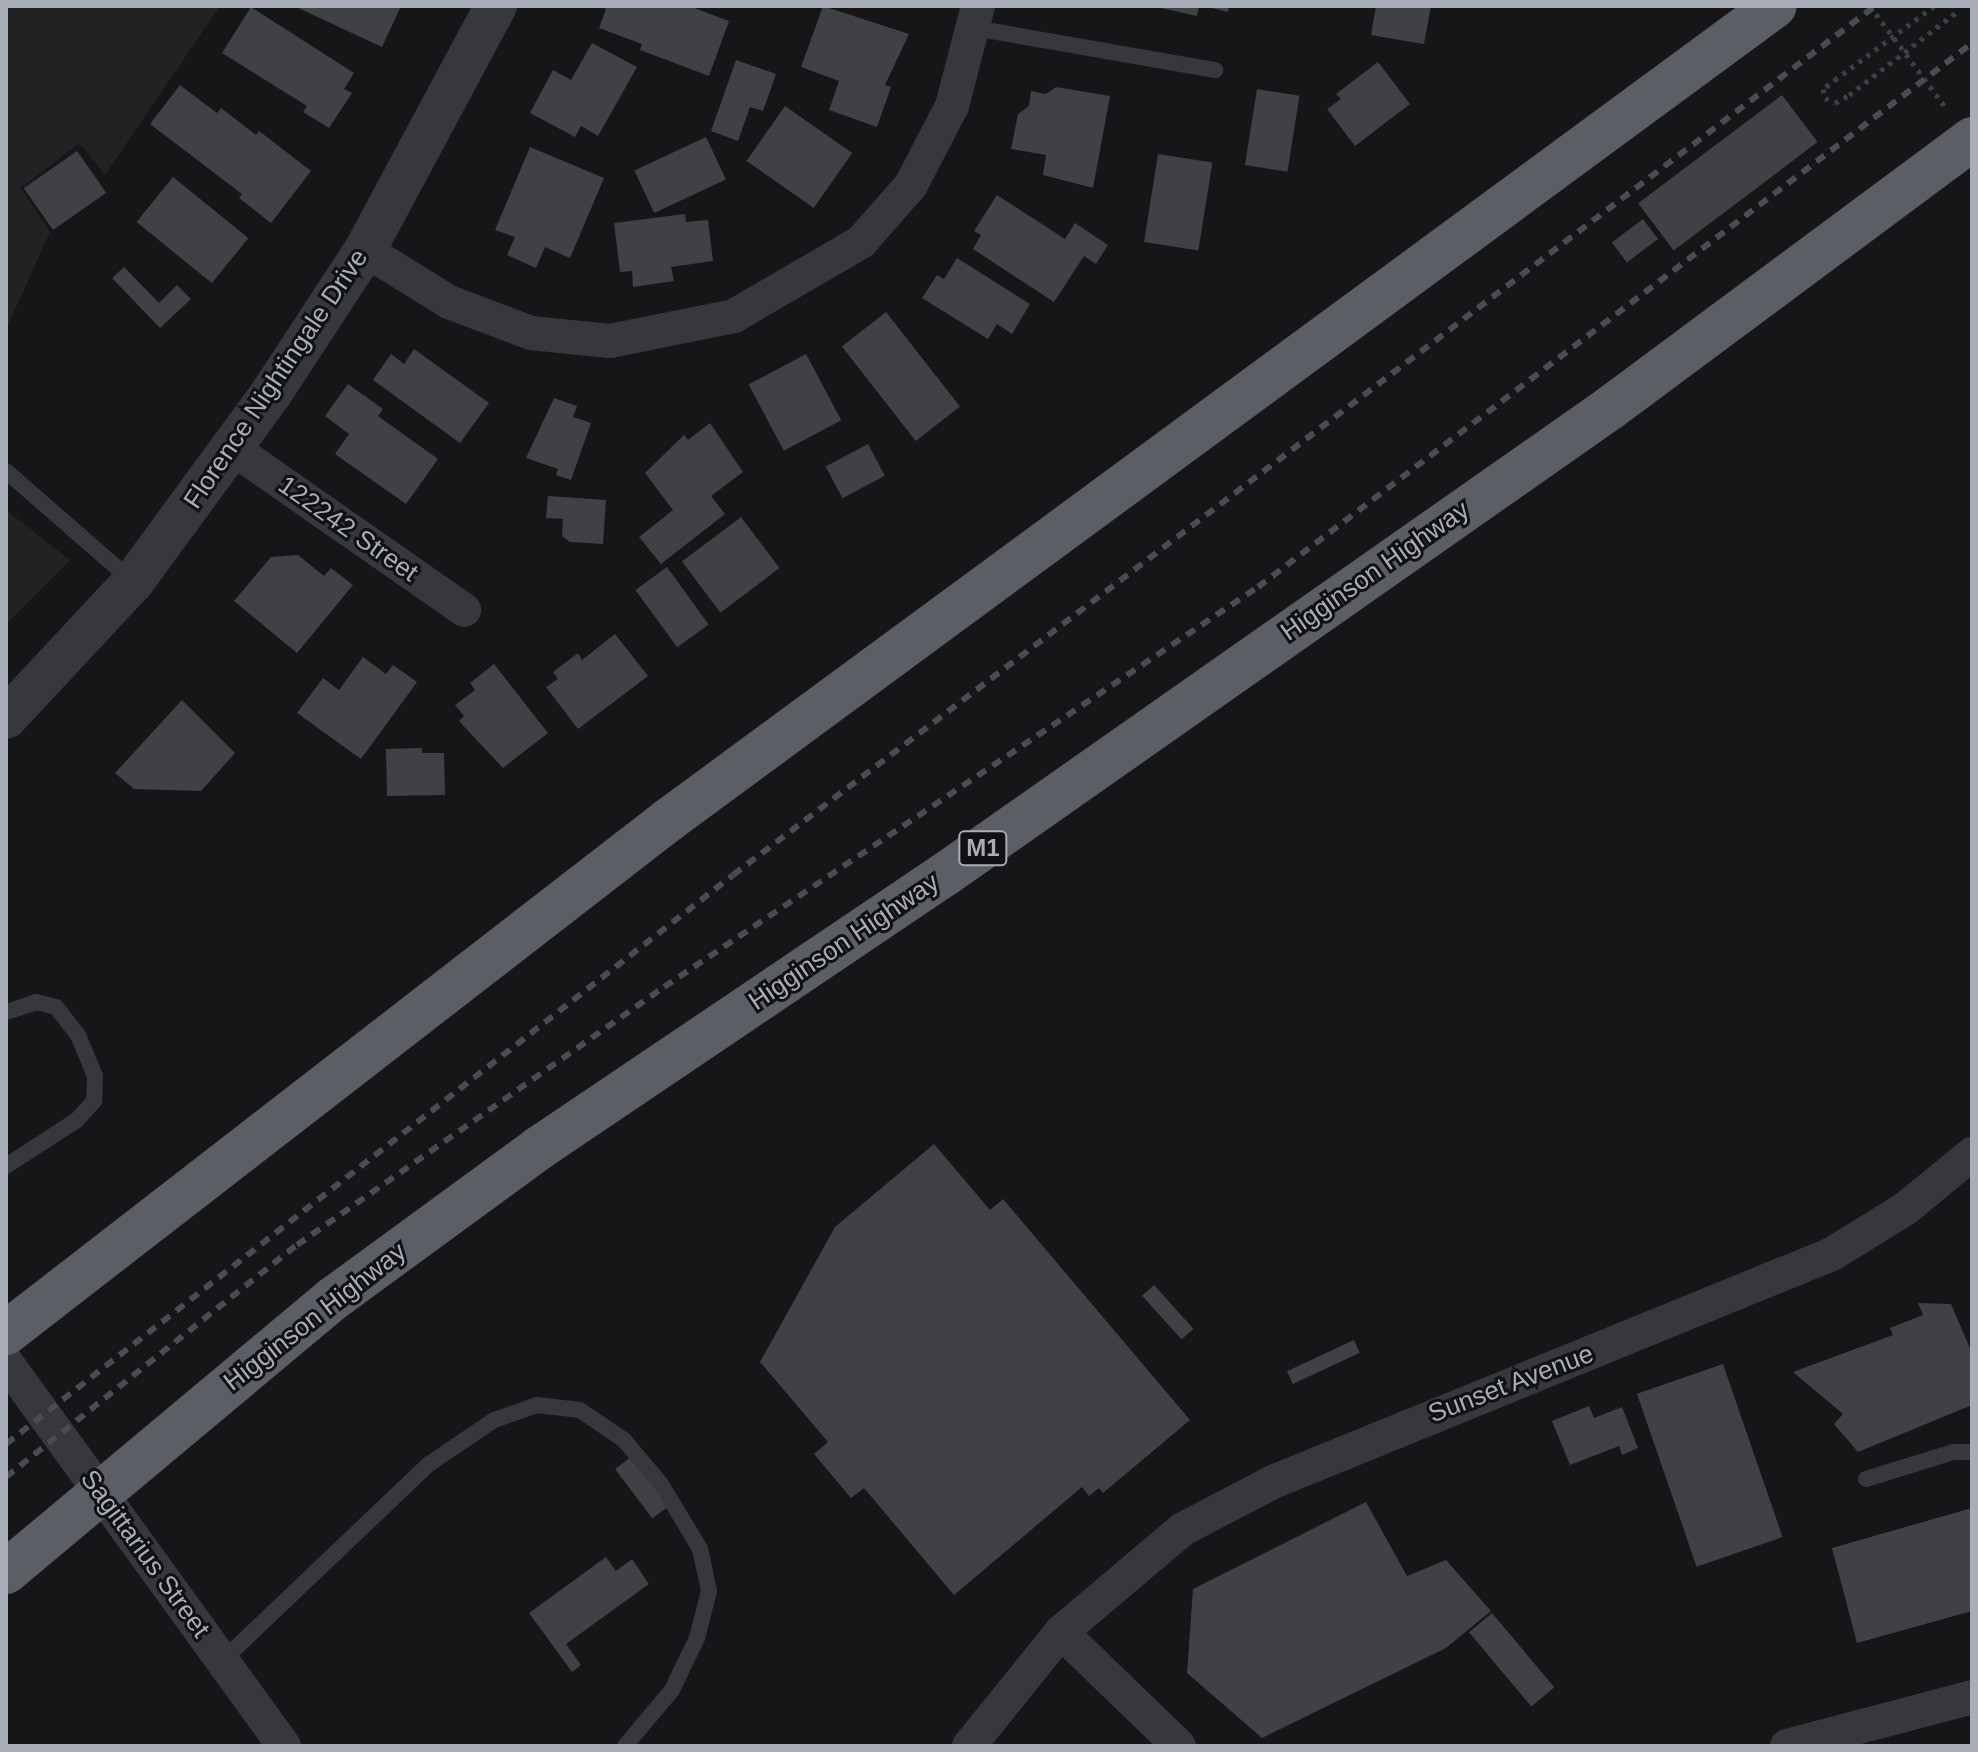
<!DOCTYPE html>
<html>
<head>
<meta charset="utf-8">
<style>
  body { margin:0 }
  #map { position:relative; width:1978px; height:1752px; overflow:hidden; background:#161618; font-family:Arial,sans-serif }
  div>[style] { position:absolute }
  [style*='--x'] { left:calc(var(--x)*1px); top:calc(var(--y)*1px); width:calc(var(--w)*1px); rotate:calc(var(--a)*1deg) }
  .built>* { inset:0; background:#222225 }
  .building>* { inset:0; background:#404145; transform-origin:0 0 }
  .path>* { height:5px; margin-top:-2.5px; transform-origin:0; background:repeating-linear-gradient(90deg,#3d3f44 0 4px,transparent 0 10px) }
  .service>* { height:16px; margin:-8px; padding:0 8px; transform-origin:8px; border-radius:8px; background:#37383d }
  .minor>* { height:34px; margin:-17px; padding:0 17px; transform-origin:17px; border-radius:17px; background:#37383d }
  .tertiary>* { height:42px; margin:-21px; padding:0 21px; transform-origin:21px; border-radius:21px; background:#37383d }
  .trunk>* { height:44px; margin:-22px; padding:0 22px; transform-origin:22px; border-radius:22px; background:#5b5e65 }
  .rail>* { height:6px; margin-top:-3px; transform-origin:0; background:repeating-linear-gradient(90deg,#4a4c52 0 10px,transparent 0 18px) }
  span { translate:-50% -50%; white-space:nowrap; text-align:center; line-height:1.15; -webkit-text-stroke:6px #111113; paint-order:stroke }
  .shield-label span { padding:2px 6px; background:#111113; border:2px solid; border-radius:6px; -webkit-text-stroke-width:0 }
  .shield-label { font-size:24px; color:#a8adb8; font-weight:700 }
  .street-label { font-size:26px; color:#a8adb8 }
  .frame { position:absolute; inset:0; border:8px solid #a8adb8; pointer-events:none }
</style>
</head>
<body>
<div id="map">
  <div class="built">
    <i style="clip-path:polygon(6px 6px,220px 6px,105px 175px,79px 143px,21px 188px,50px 232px,6px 330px)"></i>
    <i style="clip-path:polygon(6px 510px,70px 560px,6px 624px)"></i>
  </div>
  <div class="building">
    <i style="clip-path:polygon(294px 6px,401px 6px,382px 47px)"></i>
    <i style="clip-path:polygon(599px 6px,689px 6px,729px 21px,709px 76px,640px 50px,642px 44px,599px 28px,606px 9px)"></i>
    <i style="clip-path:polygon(823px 6px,909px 34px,885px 85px,891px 87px,877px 127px,829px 110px,839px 81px,801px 67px)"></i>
    <i style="clip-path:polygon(1152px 6px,1199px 6px,1197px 16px)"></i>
    <i style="clip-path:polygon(1203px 6px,1229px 6px,1228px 12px)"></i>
    <i style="clip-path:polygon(1376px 6px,1431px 6px,1424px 44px,1371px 35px)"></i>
    <i style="clip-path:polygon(251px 7px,354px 73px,344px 89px,352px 93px,329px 128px,303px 112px,307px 106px,222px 53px)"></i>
    <i style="clip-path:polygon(592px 43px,637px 67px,598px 136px,581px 126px,575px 137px,530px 113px,553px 70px,571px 80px)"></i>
    <i style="clip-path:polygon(736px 60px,776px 74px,763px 111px,750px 107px,738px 141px,711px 131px)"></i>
    <i style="clip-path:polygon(1378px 62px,1410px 104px,1355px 146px,1327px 109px,1341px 99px,1336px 94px)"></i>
    <i style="clip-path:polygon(180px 85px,217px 113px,221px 108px,256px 135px,259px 131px,311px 171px,271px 223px,239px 198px,242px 194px,150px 124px)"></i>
    <i style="clip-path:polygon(1056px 87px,1110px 96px,1093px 188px,1043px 175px,1046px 155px,1011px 149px,1018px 114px,1029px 106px,1031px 91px,1046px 94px)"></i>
    <i style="left:1257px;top:89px;width:43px;height:77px;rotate:9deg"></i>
    <i style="left:1782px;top:95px;width:59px;height:180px;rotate:53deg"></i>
    <i style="left:785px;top:106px;width:82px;height:67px;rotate:35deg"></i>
    <i style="left:706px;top:137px;width:47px;height:79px;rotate:65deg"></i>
    <i style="clip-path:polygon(530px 147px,604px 178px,570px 258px,545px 247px,536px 268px,507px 255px,515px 237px,495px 230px)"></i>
    <i style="left:77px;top:151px;width:51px;height:65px;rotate:55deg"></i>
    <i style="left:1158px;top:154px;width:55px;height:89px;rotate:9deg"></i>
    <i style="left:173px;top:177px;width:97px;height:58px;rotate:39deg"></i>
    <i style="clip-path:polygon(997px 195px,1065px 239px,1075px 223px,1108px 245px,1096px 264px,1084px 256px,1054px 302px,973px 249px,981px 235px,974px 231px)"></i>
    <i style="clip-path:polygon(685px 214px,686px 222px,708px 220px,713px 261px,671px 267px,674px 281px,633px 287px,632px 271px,620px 272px,614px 223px)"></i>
    <i style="left:1643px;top:219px;width:25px;height:39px;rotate:53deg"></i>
    <i style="clip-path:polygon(957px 258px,1030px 304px,1012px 334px,997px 324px,988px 339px,922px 298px,937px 275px,944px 279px)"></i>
    <i style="clip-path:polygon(124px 267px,159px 303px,177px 285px,191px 299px,160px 328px,112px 278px)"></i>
    <i style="left:886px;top:312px;width:120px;height:56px;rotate:52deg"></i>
    <i style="clip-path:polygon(414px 349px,489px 403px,460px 443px,373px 380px,391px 354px,404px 364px)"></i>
    <i style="left:806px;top:354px;width:75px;height:65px;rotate:62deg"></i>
    <i style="clip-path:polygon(348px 384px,383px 409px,378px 416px,438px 459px,406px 504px,335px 454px,349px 434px,325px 416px)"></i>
    <i style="clip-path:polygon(554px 398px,577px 406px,573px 417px,591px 423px,571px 480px,556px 475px,558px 469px,526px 458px)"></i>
    <i style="clip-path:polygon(710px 423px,743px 472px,711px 496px,725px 514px,661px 564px,639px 537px,673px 510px,645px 473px,684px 435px,688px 440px)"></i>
    <i style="left:868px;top:444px;width:36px;height:48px;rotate:62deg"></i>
    <i style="clip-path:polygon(548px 496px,606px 500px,603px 544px,570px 542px,562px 536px,563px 519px,546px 518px)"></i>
    <i style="left:741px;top:517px;width:64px;height:74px;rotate:53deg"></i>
    <i style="clip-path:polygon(298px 555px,324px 576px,331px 568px,353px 585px,297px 653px,234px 601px,271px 557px)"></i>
    <i style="left:667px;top:567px;width:71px;height:39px;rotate:54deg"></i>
    <i style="clip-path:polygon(615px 634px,648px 676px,578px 729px,546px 687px,558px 679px,553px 672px,578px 653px,582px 660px)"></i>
    <i style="clip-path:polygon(363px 657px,386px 674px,393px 665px,417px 682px,361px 759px,297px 713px,323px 678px,339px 690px)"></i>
    <i style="clip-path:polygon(494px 664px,548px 733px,503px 768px,459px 721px,464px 716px,455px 705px,475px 690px,470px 683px)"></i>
    <i style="clip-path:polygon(182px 700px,235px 753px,201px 791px,134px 789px,115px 773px)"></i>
    <i style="clip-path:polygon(422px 748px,422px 753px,444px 753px,445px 795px,387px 796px,386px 749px)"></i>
    <i style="clip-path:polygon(934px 1144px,990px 1210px,1003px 1199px,1190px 1420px,1103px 1493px,1099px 1488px,1089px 1496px,1082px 1487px,954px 1595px,864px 1488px,851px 1498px,814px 1454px,828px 1442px,760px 1362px,835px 1227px)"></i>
    <i style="left:1154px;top:1285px;width:59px;height:16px;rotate:48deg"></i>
    <i style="clip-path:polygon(1918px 1303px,1951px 1304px,1972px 1353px,1972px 1405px,1858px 1452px,1834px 1424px,1843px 1414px,1793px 1372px,1893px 1335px,1890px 1328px,1923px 1315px)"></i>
    <i style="left:1354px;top:1340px;width:14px;height:74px;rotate:65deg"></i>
    <i style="left:1723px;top:1364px;width:183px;height:91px;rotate:71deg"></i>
    <i style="clip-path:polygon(1589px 1406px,1594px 1418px,1622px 1407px,1638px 1448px,1622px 1455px,1619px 1446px,1570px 1465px,1552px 1421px)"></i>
    <i style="left:639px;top:1451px;width:62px;height:30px;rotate:53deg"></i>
    <i style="clip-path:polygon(1366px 1502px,1407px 1576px,1446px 1560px,1491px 1611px,1446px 1648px,1262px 1738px,1187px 1673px,1193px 1589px)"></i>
    <i style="clip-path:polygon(1972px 1508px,1972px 1611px,1857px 1643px,1832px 1548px)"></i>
    <i style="clip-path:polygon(606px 1557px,616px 1571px,632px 1559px,649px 1584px,566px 1644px,581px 1665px,572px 1672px,529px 1613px)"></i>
    <i style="left:1492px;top:1613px;width:97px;height:30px;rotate:50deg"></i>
  </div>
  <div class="path">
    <i style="--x:1870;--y:6;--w:127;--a:53.3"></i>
    <i style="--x:1934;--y:6;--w:121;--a:143.4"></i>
    <i style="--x:1837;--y:78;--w:18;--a:142"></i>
    <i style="--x:1823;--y:89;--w:9;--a:77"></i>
    <i style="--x:1825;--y:98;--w:11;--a:27"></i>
    <i style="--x:1835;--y:103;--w:16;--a:-30"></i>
    <i style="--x:1849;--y:95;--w:138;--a:-37.6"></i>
  </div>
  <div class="service">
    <i style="--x:974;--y:28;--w:245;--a:9.9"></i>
    <i style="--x:6;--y:471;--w:167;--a:41.1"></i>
    <i style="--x:6;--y:1012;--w:32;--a:-18"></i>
    <i style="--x:36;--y:1002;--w:21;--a:14"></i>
    <i style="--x:56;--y:1007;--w:36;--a:52"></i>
    <i style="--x:78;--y:1035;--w:44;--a:67.5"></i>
    <i style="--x:95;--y:1076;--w:25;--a:92"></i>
    <i style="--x:94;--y:1101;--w:25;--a:132"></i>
    <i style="--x:77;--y:1120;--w:85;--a:147.1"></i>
    <i style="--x:1866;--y:1479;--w:91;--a:-17.2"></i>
    <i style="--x:1953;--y:1452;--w:19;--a:0"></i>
    <i style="--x:222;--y:1661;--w:286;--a:-43.6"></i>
    <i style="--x:429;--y:1464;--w:78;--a:-34.1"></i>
    <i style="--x:494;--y:1420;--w:46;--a:-19.2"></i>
    <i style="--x:537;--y:1405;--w:43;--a:6.6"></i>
    <i style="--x:580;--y:1410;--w:53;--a:34.3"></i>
    <i style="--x:624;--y:1440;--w:57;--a:49.9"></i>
    <i style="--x:661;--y:1484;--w:76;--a:59"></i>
    <i style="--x:700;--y:1549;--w:43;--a:77.9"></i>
    <i style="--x:709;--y:1591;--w:49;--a:104.3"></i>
    <i style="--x:697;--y:1638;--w:58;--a:115.7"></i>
    <i style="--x:672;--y:1690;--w:73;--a:130"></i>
  </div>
  <div class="minor">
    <i style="--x:365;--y:250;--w:99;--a:31.8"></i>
    <i style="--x:449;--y:302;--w:88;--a:20.7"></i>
    <i style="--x:531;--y:333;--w:79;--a:5.8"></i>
    <i style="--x:610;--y:341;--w:126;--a:-11.4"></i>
    <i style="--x:734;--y:316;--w:147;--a:-30.2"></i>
    <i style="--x:861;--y:242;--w:76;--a:-48.7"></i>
    <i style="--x:911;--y:185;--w:89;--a:-62.6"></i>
    <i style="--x:952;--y:106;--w:103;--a:-75.4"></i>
    <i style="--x:232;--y:448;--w:283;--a:34.9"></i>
    <i style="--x:6;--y:1362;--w:474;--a:54.1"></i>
    <i style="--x:1061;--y:1632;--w:164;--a:44"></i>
    <i style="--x:969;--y:1746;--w:146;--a:-51.1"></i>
    <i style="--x:1061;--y:1632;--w:160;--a:-40.2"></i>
    <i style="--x:1183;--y:1529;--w:102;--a:-27.6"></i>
    <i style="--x:1273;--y:1482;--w:604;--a:-22.19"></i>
    <i style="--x:1832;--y:1254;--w:86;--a:-31.7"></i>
    <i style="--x:1905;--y:1209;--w:87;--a:-39.4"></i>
    <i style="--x:1787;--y:1746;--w:191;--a:-14.8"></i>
  </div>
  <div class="tertiary">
    <i style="--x:6;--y:718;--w:186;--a:-47"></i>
    <i style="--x:133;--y:582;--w:235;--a:-53.8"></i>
    <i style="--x:272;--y:392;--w:170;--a:-56.8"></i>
    <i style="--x:365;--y:250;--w:277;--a:-61.8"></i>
  </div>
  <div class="trunk">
    <i style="--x:6;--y:1333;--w:836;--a:-37.76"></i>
    <i style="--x:667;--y:821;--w:1375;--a:-36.34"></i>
    <i style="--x:6;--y:1572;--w:427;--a:-39.9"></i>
    <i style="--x:334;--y:1298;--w:254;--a:-36.2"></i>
    <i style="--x:539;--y:1148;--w:488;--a:-34"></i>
    <i style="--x:944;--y:875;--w:813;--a:-35.04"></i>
    <i style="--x:1610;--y:408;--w:451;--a:-36.6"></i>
  </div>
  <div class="rail">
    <i style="--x:6;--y:1444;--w:923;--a:-38.05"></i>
    <i style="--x:733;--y:875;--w:1435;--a:-37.27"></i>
    <i style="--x:6;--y:1477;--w:372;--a:-38.6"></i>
    <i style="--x:297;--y:1245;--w:449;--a:-35.1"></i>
    <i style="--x:664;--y:987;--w:716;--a:-33.96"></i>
    <i style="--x:1258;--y:587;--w:898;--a:-37.3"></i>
  </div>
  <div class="shield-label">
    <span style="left:983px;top:848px">M1</span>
  </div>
  <div class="street-label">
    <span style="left:276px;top:379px;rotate:-56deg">Florence Nightingale Drive</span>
    <span style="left:348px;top:529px;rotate:35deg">122242 Street</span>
    <span style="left:1375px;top:571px;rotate:-35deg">Higginson Highway</span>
    <span style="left:844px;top:942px;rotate:-34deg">Higginson Highway</span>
    <span style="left:315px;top:1317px;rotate:-38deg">Higginson Highway</span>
    <span style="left:1511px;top:1384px;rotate:-21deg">Sunset Avenue</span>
    <span style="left:145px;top:1554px;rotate:54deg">Sagittarius Street</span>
  </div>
  <div class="frame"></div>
</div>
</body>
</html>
